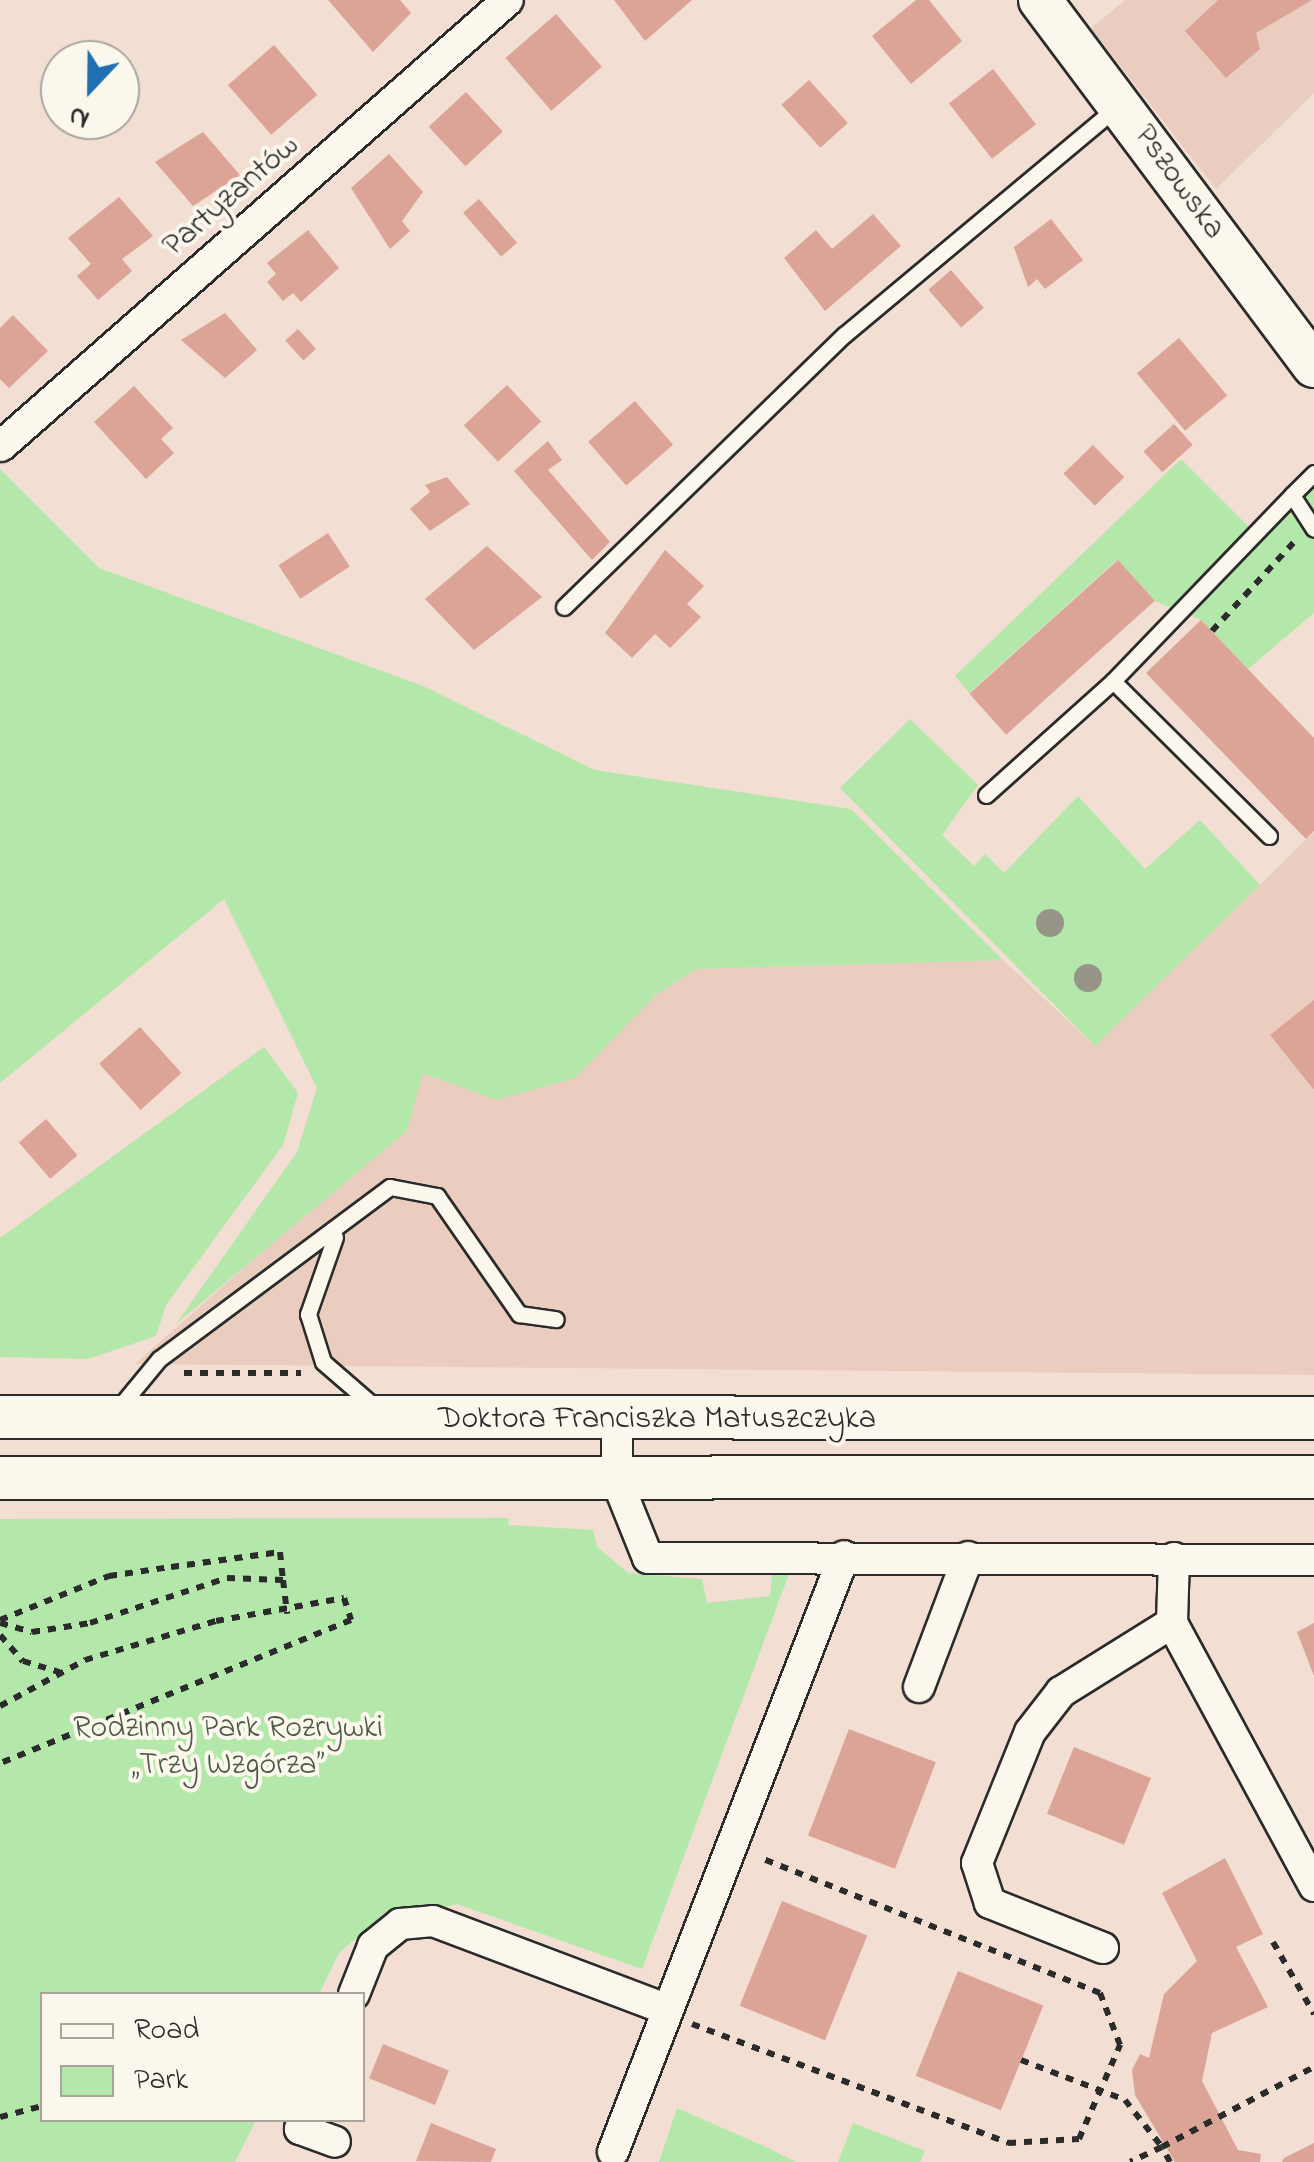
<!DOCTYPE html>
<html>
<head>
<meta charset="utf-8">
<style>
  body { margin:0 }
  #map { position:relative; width:1314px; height:2162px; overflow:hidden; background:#f2ded2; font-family:"Indie Flower",sans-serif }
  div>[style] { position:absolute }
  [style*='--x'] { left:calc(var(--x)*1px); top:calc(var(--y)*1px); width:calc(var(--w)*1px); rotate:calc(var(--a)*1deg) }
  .built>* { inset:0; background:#ebcdc0 }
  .green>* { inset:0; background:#b3e8aa }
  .building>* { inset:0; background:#dca497; transform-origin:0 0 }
  .path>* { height:6px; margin-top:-3px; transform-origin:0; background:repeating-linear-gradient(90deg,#2b2b2b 0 8px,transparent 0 16px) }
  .roads { filter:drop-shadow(2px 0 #2b2b2b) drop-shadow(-2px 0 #2b2b2b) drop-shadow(0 2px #2b2b2b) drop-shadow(0 -2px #2b2b2b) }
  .service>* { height:15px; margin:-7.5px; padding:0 7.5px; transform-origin:7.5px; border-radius:7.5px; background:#fbf7ec }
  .minor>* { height:30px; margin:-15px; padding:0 15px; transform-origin:15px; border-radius:15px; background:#fbf7ec }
  .secondary>* { height:42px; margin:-21px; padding:0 21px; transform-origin:21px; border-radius:21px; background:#fbf7ec }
  .trees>* { width:28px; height:28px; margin:-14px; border-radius:50%; background:#979588 }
  span { translate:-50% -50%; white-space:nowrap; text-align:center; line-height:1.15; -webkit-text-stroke:8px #fbf7ec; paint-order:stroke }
  .street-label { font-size:32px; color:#2b2b2b }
  .park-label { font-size:32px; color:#4d5a4b }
  .legend { position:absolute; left:40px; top:1992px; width:325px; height:130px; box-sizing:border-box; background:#fbf7ec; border:2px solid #a8a59f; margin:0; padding:12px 18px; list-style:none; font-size:30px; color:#2b2b2b }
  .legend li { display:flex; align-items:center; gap:20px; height:50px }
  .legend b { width:50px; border:2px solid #a8a59f }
  .north { position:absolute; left:40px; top:40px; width:100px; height:100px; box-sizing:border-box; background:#fbf7ec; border:2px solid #a8a59f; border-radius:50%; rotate:202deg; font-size:28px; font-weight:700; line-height:40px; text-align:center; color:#2b2b2b }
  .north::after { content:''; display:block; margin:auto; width:35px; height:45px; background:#1f6fb2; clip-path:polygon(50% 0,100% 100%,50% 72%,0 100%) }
</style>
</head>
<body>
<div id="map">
  <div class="built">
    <i style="clip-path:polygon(1125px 0,1314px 0,1314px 93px,1216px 189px,1091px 28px)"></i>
    <i style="clip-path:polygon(1314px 832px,1314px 1375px,135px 1364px,403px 1127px,415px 1070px,575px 1078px,656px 995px,696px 969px,1003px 960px,1095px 1046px)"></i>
  </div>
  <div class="green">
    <i style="clip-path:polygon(1181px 459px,1255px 533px,1314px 473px,1314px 613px,1248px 669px,1201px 620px,1155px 601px,1117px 560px,969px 693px,955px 676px)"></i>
    <i style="clip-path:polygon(0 469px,99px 568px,423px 686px,595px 770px,851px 809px,1003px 960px,696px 969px,656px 995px,575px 1078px,496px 1100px,423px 1073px,407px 1131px,176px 1324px,297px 1152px,317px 1088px,224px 899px,0 1083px)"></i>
    <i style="clip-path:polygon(910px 719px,978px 785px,942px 835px,974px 866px,985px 854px,1004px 873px,1078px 796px,1145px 869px,1200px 820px,1260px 885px,1095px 1046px,840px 788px)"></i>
    <i style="clip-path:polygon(264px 1047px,298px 1093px,283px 1145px,166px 1305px,156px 1336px,88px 1359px,0 1357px,0 1238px)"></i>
    <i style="clip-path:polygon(509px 1518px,508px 1525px,593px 1530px,597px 1547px,628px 1573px,702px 1579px,707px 1603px,770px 1596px,772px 1575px,789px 1574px,642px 1969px,457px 1904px,399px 1920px,386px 1912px,339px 1953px,319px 1994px,42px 1994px,42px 2120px,256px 2120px,235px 2162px,0 2162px,0 1519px)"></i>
    <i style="clip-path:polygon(677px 2108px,768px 2148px,796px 2162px,659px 2162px)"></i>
    <i style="clip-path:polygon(853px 2123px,925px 2151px,920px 2162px,838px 2162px)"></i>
  </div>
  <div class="building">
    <i style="clip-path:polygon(328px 0,400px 0,411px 13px,373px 52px)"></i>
    <i style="clip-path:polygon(614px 0,692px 0,645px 41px)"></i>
    <i style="clip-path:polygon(916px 0,929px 0,962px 41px,911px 84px,872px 36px)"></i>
    <i style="clip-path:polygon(1218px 0,1312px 0,1256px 33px,1260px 49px,1226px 78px,1185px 31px)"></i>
    <i style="left:556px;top:14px;width:70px;height:67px;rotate:49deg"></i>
    <i style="left:274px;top:45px;width:66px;height:61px;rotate:49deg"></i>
    <i style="left:993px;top:69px;width:70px;height:56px;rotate:52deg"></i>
    <i style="left:809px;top:80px;width:58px;height:37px;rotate:48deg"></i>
    <i style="left:466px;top:92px;width:54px;height:51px;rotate:47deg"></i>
    <i style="clip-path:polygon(203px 132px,240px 175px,193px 206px,155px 162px)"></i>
    <i style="clip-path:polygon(389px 154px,423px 192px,402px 221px,410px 231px,390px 249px,351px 188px)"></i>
    <i style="clip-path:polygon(119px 197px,153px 236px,122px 259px,132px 271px,98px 300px,77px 276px,91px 264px,68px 238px)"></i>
    <i style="left:479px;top:199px;width:58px;height:21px;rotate:49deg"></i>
    <i style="clip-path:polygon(873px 214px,901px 246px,825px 311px,784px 258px,816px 230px,832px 249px)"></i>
    <i style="clip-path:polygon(1051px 219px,1083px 260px,1045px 289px,1037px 279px,1028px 287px,1014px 247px)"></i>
    <i style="clip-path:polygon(308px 230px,339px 268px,301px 302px,293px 293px,283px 301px,267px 282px,276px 274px,267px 263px)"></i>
    <i style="left:951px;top:270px;width:50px;height:30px;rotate:49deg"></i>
    <i style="clip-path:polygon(225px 313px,257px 350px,225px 378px,181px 340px)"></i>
    <i style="clip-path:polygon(13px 315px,48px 351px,9px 388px,0 379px,0 328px)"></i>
    <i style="left:298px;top:329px;width:27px;height:17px;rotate:48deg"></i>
    <i style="left:1179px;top:338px;width:75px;height:55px;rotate:50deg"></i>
    <i style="left:507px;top:385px;width:50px;height:59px;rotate:47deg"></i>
    <i style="clip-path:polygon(134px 386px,173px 428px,161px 439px,174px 453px,146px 479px,94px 422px)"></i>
    <i style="left:635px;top:401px;width:58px;height:62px;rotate:49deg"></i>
    <i style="left:1174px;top:424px;width:28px;height:41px;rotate:48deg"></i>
    <i style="clip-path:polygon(548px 441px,562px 460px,548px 470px,610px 542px,592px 560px,514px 471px)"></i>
    <i style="left:1093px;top:445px;width:45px;height:41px;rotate:46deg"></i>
    <i style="clip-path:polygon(447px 477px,470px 504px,430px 531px,410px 509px,430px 492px,425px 485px)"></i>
    <i style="left:328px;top:533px;width:40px;height:59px;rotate:57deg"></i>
    <i style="clip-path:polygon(487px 546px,542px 597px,474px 650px,425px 599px)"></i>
    <i style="clip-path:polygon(665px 550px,704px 586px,687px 604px,701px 617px,670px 648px,655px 634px,632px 658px,605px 633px)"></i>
    <i style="left:1118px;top:560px;width:55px;height:200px;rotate:48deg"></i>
    <i style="clip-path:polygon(1201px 620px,1314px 738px,1314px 831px,1306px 839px,1146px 673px)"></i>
    <i style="clip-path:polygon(1314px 1000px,1314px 1090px,1270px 1035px)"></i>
    <i style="left:140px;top:1027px;width:62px;height:55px;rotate:48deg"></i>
    <i style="left:46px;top:1119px;width:48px;height:36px;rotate:49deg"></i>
    <i style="clip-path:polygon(1314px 1623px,1314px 1676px,1297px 1632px)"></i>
    <i style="left:849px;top:1729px;width:93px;height:114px;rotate:21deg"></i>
    <i style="left:1074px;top:1747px;width:83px;height:72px;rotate:22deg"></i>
    <i style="clip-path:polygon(1225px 1858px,1263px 1934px,1236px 1947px,1268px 2007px,1212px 2033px,1202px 2081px,1238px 2150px,1261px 2154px,1260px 2162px,1175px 2162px,1135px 2095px,1132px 2070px,1140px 2054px,1149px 2058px,1164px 1994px,1197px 1961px,1162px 1893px)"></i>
    <i style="left:782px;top:1901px;width:92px;height:113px;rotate:22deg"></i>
    <i style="left:958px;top:1971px;width:92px;height:113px;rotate:22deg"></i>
    <i style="left:383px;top:2044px;width:71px;height:37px;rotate:22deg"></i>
    <i style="clip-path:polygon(431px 2123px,496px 2149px,491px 2162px,416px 2161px)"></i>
    <i style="clip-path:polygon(1314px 2143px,1314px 2162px,1282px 2162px,1284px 2158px)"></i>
  </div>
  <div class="path">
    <i style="--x:1212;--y:631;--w:124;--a:-47.3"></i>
    <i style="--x:184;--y:1373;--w:117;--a:0"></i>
    <i style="--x:0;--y:1620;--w:118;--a:-22"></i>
    <i style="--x:109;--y:1576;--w:63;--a:-8.3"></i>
    <i style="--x:171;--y:1567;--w:110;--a:-7.8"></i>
    <i style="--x:280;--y:1552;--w:28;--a:84"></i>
    <i style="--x:0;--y:1623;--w:33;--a:16"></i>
    <i style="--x:32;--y:1632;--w:59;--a:-8.8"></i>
    <i style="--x:90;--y:1623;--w:144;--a:-18.2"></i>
    <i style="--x:227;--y:1578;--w:56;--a:2"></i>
    <i style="--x:283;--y:1580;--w:34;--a:83"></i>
    <i style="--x:0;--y:1635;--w:35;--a:49"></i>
    <i style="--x:23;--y:1661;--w:38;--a:17"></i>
    <i style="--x:0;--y:1706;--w:97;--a:-28.4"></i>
    <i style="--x:85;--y:1660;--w:137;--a:-16.6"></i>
    <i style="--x:216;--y:1621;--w:130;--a:-10.2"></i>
    <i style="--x:344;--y:1598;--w:23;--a:72"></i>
    <i style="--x:351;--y:1620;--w:379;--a:157.8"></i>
    <i style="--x:1273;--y:1942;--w:83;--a:60.3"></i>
    <i style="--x:692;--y:2024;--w:338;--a:20.6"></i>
    <i style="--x:1008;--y:2143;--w:71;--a:-3.2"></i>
    <i style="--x:1079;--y:2139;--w:103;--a:-66.4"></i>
    <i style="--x:1120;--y:2045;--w:56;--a:-111"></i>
    <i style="--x:1100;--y:1993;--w:365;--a:-158.3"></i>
    <i style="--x:1021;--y:2060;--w:111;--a:21"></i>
    <i style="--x:1125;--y:2100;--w:60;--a:51.8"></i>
    <i style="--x:1162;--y:2147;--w:35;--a:155"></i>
    <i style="--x:0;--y:2117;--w:43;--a:-14.7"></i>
    <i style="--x:1170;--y:2162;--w:17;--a:-118"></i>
    <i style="--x:1162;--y:2147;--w:172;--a:-27.8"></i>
  </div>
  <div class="roads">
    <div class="service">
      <i style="--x:1314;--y:473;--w:31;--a:135"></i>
      <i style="--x:1292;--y:495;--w:40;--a:57.1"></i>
      <i style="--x:564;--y:607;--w:390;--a:-44.2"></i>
      <i style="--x:844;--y:335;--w:356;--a:-39.9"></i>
      <i style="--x:986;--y:795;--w:171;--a:-41.9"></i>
      <i style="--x:1269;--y:836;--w:220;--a:-135.2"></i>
      <i style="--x:1113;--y:681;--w:258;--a:-46.1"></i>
      <i style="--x:335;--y:1237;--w:82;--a:109.3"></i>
      <i style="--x:308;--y:1314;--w:50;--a:72.6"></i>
      <i style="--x:323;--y:1362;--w:69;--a:40.9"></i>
      <i style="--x:117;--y:1410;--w:66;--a:-50.5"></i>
      <i style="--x:159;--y:1359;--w:288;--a:-36.7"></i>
      <i style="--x:390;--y:1187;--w:48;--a:10.8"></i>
      <i style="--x:437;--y:1196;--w:144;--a:55.2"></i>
      <i style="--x:519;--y:1314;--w:37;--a:8"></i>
    </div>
    <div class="minor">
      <i style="--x:1;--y:446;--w:675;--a:-41.34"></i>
      <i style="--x:617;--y:1421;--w:60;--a:90"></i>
      <i style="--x:617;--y:1481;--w:83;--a:68.1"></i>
      <i style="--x:648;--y:1558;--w:666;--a:0.17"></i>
      <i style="--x:1174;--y:1558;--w:65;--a:91.8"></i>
      <i style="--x:1172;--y:1623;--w:299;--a:61.6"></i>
      <i style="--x:919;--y:1687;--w:139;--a:-69.3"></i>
      <i style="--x:1103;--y:1948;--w:122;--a:-158.3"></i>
      <i style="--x:990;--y:1903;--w:42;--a:-108"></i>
      <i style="--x:977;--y:1863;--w:141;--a:-68"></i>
      <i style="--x:1030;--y:1732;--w:51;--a:-52.2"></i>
      <i style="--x:1061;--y:1692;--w:131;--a:-31.9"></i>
      <i style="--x:354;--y:1994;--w:52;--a:-68.4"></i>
      <i style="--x:373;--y:1946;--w:35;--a:-39"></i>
      <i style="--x:400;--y:1924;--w:33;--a:-5"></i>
      <i style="--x:433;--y:1921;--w:251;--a:20.7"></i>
      <i style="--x:304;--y:2120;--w:10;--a:114"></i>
      <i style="--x:300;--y:2129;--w:37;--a:20"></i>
      <i style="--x:613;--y:2152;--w:639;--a:-68.81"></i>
    </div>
    <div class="secondary">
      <i style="--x:1040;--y:0;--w:457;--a:53.2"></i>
      <i style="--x:0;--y:1417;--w:1314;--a:0.04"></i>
      <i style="--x:0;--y:1478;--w:1314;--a:-0.04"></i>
    </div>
  </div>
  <div class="trees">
    <i style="left:1050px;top:923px"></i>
    <i style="left:1088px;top:978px"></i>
  </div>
  <div class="street-label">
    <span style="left:1178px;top:183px;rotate:54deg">Pszowska</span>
    <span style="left:232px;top:197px;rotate:-41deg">Partyzantów</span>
    <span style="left:657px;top:1420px">Doktora Franciszka Matuszczyka</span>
  </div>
  <div class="park-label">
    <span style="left:228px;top:1748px">Rodzinny Park Rozrywki<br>„Trzy Wzgórza”</span>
  </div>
  <ul class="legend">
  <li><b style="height:12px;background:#fbf7ec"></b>Road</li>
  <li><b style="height:28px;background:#b3e8aa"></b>Park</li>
  </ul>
  <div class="north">N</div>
</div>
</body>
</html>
